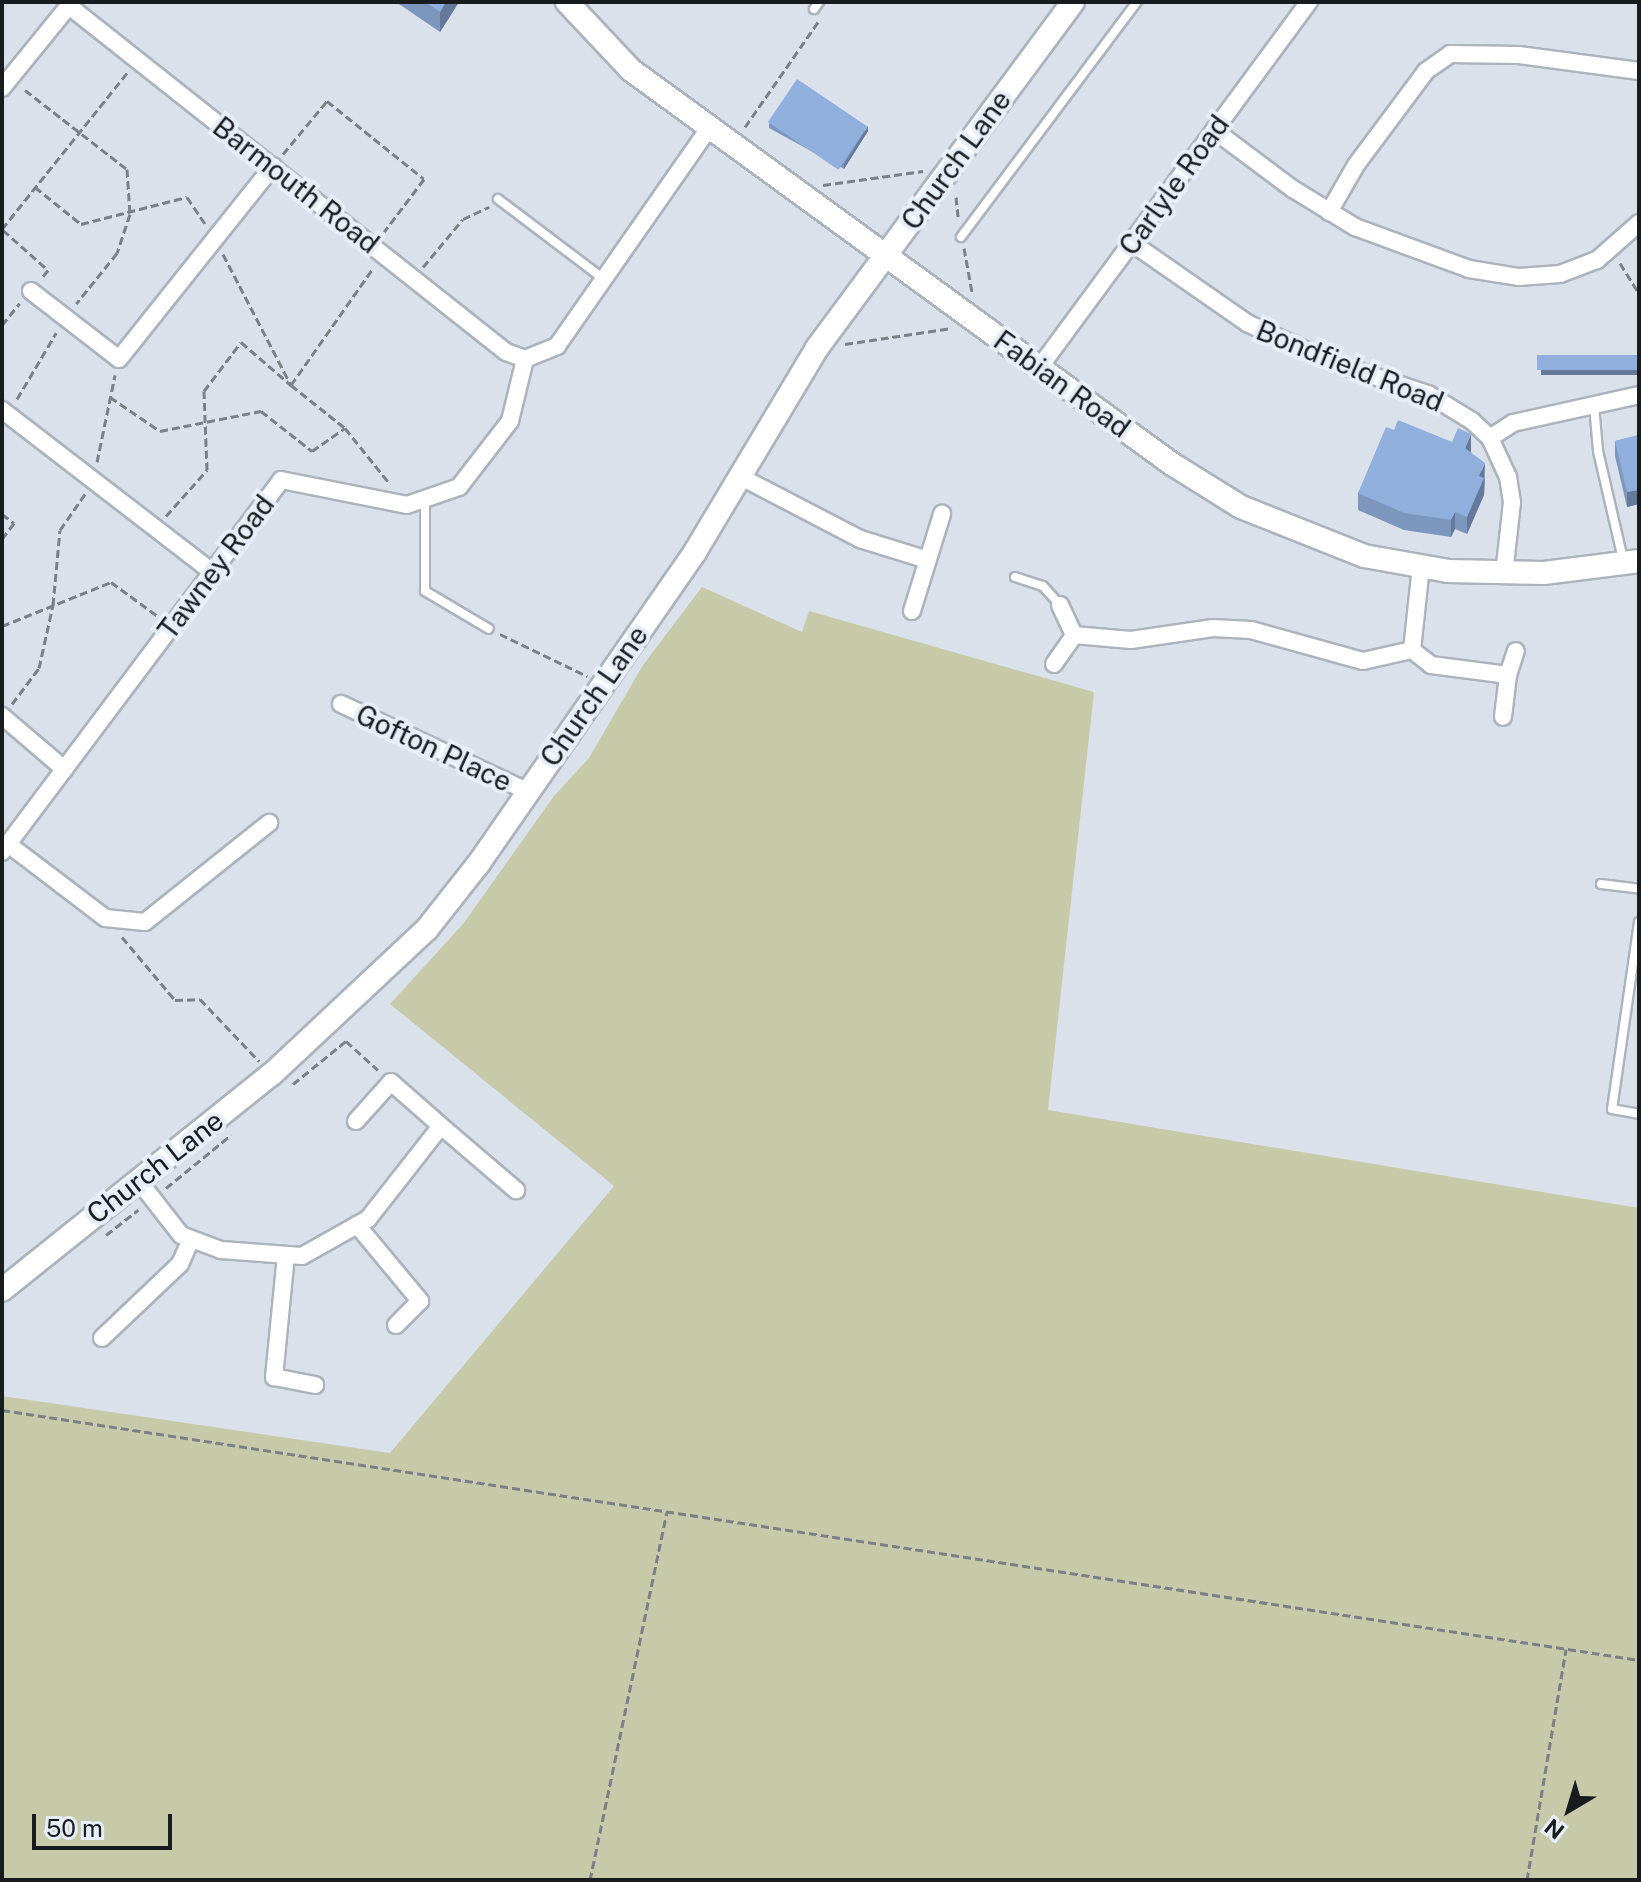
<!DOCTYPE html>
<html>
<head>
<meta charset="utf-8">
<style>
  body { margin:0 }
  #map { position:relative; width:1641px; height:1882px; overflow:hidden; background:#dbe1eb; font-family:"Public Sans",sans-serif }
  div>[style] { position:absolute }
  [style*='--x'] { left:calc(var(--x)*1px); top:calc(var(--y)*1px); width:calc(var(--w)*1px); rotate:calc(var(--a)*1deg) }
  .green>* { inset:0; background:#c7caa9 }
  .path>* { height:3px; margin-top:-1.5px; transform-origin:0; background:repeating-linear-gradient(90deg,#7b7f86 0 8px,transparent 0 12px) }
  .roads { filter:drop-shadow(2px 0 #acb3bc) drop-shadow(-2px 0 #acb3bc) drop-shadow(0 2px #acb3bc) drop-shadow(0 -2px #acb3bc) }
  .lane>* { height:8px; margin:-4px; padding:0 4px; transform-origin:4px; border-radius:4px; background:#fff }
  .street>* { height:16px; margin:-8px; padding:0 8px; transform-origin:8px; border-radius:8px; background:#fff }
  .secondary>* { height:22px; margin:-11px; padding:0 11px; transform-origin:11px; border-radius:11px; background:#fff }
  .wall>* { inset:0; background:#7c96bd }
  .shaded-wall>* { inset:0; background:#657a9a; transform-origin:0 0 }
  .building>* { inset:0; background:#90afdc; transform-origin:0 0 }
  span { translate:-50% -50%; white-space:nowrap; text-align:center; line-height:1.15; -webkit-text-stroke:8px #e8eef8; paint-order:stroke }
  .street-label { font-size:28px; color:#191c1f }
  .frame { position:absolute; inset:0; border:4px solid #191c1f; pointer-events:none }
  .north { position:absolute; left:1529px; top:1770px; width:80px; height:80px; -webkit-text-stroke:6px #e8eef8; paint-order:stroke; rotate:218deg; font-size:22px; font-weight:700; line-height:32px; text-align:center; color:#191c1f }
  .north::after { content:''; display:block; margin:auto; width:28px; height:36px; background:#191c1f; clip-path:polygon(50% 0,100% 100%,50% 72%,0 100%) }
  .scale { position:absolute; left:32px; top:1814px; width:140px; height:36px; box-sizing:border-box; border:4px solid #191c1f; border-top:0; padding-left:10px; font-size:24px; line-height:28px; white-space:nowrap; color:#191c1f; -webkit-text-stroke:6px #e8eef8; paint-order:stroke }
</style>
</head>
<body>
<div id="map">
  <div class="green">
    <i style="clip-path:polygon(702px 587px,802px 632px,809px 611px,1094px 692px,1048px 1110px,1639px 1208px,1639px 1880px,2px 1880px,2px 1396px,390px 1453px,614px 1186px,390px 1004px,463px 924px,554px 796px,589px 758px,643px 665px)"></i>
  </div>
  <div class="path">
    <i style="--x:25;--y:90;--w:129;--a:37.8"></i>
    <i style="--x:127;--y:169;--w:45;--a:86.2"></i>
    <i style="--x:130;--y:214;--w:41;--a:108.4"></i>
    <i style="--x:117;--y:253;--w:65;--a:128.8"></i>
    <i style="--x:745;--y:127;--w:128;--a:-55.2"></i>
    <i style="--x:283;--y:154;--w:69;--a:-50.3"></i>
    <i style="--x:327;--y:101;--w:124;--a:38.8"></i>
    <i style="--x:424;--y:179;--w:66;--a:127"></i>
    <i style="--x:823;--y:185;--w:101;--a:-8"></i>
    <i style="--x:35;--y:187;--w:59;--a:38.8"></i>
    <i style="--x:81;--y:224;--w:109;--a:-14.3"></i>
    <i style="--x:187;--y:197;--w:32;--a:56"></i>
    <i style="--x:956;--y:197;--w:20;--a:84"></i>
    <i style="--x:2;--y:229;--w:200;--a:-51.3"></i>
    <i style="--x:3;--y:230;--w:60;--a:41.6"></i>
    <i style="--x:48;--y:270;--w:11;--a:128"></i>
    <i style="--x:964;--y:248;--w:45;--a:79.7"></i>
    <i style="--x:223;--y:254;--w:148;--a:62.6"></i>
    <i style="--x:291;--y:385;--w:69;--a:38.5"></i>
    <i style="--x:345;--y:428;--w:72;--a:51.2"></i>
    <i style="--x:1620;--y:263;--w:36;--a:58"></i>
    <i style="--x:423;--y:267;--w:62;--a:-50.2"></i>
    <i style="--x:463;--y:219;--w:29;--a:-25"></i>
    <i style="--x:2;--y:325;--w:28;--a:-51"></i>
    <i style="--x:845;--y:344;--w:108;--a:-8.5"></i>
    <i style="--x:110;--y:397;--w:60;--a:34.2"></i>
    <i style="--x:160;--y:431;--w:103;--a:-11.2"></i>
    <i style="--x:261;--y:411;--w:65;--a:38.1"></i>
    <i style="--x:312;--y:451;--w:40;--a:-34.9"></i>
    <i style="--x:17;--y:399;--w:77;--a:-59.4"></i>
    <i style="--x:97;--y:462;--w:89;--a:-78.3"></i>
    <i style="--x:2;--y:514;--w:15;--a:37"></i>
    <i style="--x:14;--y:523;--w:20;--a:127"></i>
    <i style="--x:166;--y:516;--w:62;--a:-48.3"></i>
    <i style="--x:207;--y:470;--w:79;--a:-92.2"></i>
    <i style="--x:204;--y:391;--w:61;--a:-52.9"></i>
    <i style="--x:241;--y:342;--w:66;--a:40.7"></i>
    <i style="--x:291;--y:385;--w:144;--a:-54.9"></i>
    <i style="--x:2;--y:626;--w:118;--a:-22"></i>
    <i style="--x:111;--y:582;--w:59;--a:36.1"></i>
    <i style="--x:500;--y:634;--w:97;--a:25.8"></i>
    <i style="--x:12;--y:704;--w:45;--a:-53.1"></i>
    <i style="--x:39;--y:668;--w:65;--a:-77.5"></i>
    <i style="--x:53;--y:605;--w:75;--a:-84.7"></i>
    <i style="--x:60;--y:530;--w:44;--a:-55.2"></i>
    <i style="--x:122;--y:937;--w:82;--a:49.9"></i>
    <i style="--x:175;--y:1000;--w:25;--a:-2"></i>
    <i style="--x:200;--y:999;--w:86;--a:46.4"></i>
    <i style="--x:293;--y:1084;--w:68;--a:-39.1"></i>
    <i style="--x:346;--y:1041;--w:43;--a:42.2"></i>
    <i style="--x:166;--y:1188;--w:84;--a:-39.2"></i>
    <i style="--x:106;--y:1235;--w:41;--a:-38"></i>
    <i style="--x:2;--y:1410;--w:1656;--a:8.68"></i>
    <i style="--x:590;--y:1880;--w:376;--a:-78.2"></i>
    <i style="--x:1527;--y:1880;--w:234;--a:-80.4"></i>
  </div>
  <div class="roads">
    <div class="lane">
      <i style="--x:814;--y:9;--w:9;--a:-54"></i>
      <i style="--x:498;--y:199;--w:129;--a:37.1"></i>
      <i style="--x:961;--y:237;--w:294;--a:-53.2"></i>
      <i style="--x:1594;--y:405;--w:46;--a:85"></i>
      <i style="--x:1598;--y:451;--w:111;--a:77"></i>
      <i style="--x:425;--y:501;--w:90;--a:90"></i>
      <i style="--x:425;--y:591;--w:74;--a:30.7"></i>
      <i style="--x:1015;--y:577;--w:29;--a:18"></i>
      <i style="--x:1043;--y:586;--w:25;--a:48"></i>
      <i style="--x:1601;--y:884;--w:38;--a:7"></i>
      <i style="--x:1639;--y:922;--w:189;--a:98.2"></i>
      <i style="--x:1612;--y:1109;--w:27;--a:10"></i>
    </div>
    <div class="street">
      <i style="--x:69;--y:6;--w:557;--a:38.37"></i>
      <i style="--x:506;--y:352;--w:20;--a:20"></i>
      <i style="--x:2;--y:88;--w:111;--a:-50.9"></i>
      <i style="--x:1214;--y:130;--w:99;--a:36.8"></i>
      <i style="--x:1293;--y:189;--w:73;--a:31.5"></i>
      <i style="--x:1355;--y:227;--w:121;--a:20.2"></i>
      <i style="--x:1469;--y:269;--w:51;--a:9.1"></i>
      <i style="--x:1519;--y:277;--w:41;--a:-4.2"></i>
      <i style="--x:1560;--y:274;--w:40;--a:-21"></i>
      <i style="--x:1597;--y:260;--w:56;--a:-41.4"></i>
      <i style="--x:1329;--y:212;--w:54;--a:-60.1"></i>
      <i style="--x:1356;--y:165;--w:117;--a:-53.3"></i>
      <i style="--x:1426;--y:71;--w:29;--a:-35"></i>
      <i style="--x:1450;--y:54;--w:69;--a:0.8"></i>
      <i style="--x:1519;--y:55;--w:121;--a:7.6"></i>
      <i style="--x:1132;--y:243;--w:140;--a:34.8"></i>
      <i style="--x:1247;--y:323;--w:93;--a:24.9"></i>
      <i style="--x:1331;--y:362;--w:102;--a:18.3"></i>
      <i style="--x:1428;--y:394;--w:52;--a:31.5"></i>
      <i style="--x:1472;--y:421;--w:25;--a:43"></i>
      <i style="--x:1490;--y:438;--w:43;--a:65.2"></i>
      <i style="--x:1508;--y:477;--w:25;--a:81"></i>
      <i style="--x:1512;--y:502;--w:72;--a:96.3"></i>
      <i style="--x:31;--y:291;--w:111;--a:37.7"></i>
      <i style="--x:119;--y:359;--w:247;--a:-51.4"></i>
      <i style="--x:525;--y:359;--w:35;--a:-22"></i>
      <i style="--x:557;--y:346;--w:267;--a:-55.1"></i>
      <i style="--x:1039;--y:368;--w:455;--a:-53.6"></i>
      <i style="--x:2;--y:410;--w:265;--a:37.6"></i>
      <i style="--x:1490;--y:438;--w:27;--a:-33"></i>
      <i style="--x:1513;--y:423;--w:129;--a:-12.5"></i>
      <i style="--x:741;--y:477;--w:134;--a:27.5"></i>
      <i style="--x:860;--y:539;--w:71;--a:17.2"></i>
      <i style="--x:1421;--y:566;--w:84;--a:96.1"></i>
      <i style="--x:1412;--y:650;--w:24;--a:38"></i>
      <i style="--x:1431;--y:665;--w:78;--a:7.4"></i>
      <i style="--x:1508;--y:675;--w:42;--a:96.8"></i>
      <i style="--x:1060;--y:605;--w:33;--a:65"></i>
      <i style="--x:912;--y:611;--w:102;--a:-72.8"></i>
      <i style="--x:1054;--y:664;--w:35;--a:-55"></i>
      <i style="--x:1074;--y:635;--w:57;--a:5"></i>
      <i style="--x:1131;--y:640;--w:83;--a:-8.3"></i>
      <i style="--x:1213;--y:628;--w:38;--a:3"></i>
      <i style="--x:1251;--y:630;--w:116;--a:15.5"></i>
      <i style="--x:1363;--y:661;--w:50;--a:-12.7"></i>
      <i style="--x:1508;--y:675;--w:25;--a:-72"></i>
      <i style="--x:341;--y:704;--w:205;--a:25.1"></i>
      <i style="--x:2;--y:716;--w:82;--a:40.5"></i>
      <i style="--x:8;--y:844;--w:122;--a:37.3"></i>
      <i style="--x:105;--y:918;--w:40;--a:5.7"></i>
      <i style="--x:145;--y:922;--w:159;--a:-38.6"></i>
      <i style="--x:2;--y:852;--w:465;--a:-53.1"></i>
      <i style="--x:281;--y:480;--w:128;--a:11.2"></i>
      <i style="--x:407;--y:505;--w:55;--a:-19.1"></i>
      <i style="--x:459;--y:487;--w:83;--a:-52.3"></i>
      <i style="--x:510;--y:421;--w:64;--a:-76.4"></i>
      <i style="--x:356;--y:1121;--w:52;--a:-48.1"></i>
      <i style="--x:391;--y:1082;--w:67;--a:41.3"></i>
      <i style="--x:138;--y:1180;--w:70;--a:52"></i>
      <i style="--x:181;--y:1235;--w:43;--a:20.6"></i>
      <i style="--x:221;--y:1250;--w:81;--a:4.2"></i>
      <i style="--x:302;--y:1256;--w:76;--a:-29.3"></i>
      <i style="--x:368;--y:1219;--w:118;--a:-51.9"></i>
      <i style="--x:441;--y:1126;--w:99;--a:40.5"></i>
      <i style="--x:357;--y:1225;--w:99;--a:50.3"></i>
      <i style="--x:420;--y:1301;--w:34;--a:135"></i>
      <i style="--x:286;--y:1255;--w:123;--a:95.6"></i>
      <i style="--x:274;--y:1377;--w:42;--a:11"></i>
      <i style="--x:102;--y:1338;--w:108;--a:-43.5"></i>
      <i style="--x:180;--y:1264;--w:27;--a:-66"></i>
    </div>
    <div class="secondary">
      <i style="--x:567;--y:2;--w:93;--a:46.7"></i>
      <i style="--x:631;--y:70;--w:669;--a:36.07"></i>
      <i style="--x:1172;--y:464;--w:81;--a:31.9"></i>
      <i style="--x:1241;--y:507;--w:132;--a:21.7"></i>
      <i style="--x:1364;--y:556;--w:85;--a:10.1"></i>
      <i style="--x:1448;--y:571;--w:96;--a:1.2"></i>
      <i style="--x:1544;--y:573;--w:96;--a:-7.2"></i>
      <i style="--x:2;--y:1290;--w:346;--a:-38.7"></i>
      <i style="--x:272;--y:1074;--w:212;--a:-43.1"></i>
      <i style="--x:427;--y:929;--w:84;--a:-51.8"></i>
      <i style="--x:479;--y:863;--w:379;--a:-55.2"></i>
      <i style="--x:695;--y:552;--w:238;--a:-59.1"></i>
      <i style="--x:817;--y:348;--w:430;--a:-53.5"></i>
    </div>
  </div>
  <div class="wall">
    <i style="clip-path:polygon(396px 2px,459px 2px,440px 32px)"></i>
    <i style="clip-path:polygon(769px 123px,868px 131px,844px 169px,769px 128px)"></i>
    <i style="clip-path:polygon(1394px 430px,1471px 451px,1471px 452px,1485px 480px,1484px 495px,1467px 534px,1455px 529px,1451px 537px,1404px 530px,1358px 510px,1358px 493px)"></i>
    <i style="clip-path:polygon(1639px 435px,1639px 504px,1627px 507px,1615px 456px,1615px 441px)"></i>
  </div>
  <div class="shaded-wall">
    <i style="clip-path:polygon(446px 2px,459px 2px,440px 32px,440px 12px)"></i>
    <i style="clip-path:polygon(868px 126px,868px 131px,844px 169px,844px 164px)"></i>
    <i style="left:1639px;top:370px;width:5px;height:98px;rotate:90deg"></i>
    <i style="clip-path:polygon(1471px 434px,1471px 451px,1465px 465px,1465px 448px)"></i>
    <i style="clip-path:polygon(1485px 463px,1484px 495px,1467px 534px,1467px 517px,1479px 476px)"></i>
    <i style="clip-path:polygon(1639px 490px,1639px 504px,1627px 507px,1627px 492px)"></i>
    <i style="clip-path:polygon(1455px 512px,1455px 529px,1451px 537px,1451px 520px)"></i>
  </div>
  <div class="building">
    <i style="clip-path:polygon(425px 2px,446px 2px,440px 12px)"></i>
    <i style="left:797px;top:79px;width:85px;height:52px;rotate:34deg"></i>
    <i style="left:1639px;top:355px;width:15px;height:102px;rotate:90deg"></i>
    <i style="clip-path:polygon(1398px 420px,1452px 442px,1458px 428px,1471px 434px,1465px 448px,1485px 463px,1479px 476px,1484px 478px,1467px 517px,1455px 512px,1451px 520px,1404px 513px,1358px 493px,1386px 427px,1394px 430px)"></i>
    <i style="clip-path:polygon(1639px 435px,1639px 490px,1627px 492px,1615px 441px)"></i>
  </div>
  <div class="street-label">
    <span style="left:956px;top:160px;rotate:-54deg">Church Lane</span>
    <span style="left:296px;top:185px;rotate:38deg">Barmouth Road</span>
    <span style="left:1174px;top:185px;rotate:-54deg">Carlyle Road</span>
    <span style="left:1350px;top:366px;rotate:22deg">Bondfield Road</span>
    <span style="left:1062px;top:384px;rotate:36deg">Fabian Road</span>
    <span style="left:216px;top:567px;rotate:-53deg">Tawney Road</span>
    <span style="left:594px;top:696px;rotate:-55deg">Church Lane</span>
    <span style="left:434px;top:748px;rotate:25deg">Gofton Place</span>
    <span style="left:155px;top:1167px;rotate:-38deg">Church Lane</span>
  </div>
  <div class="frame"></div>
  <div class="north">N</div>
  <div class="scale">50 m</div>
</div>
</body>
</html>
